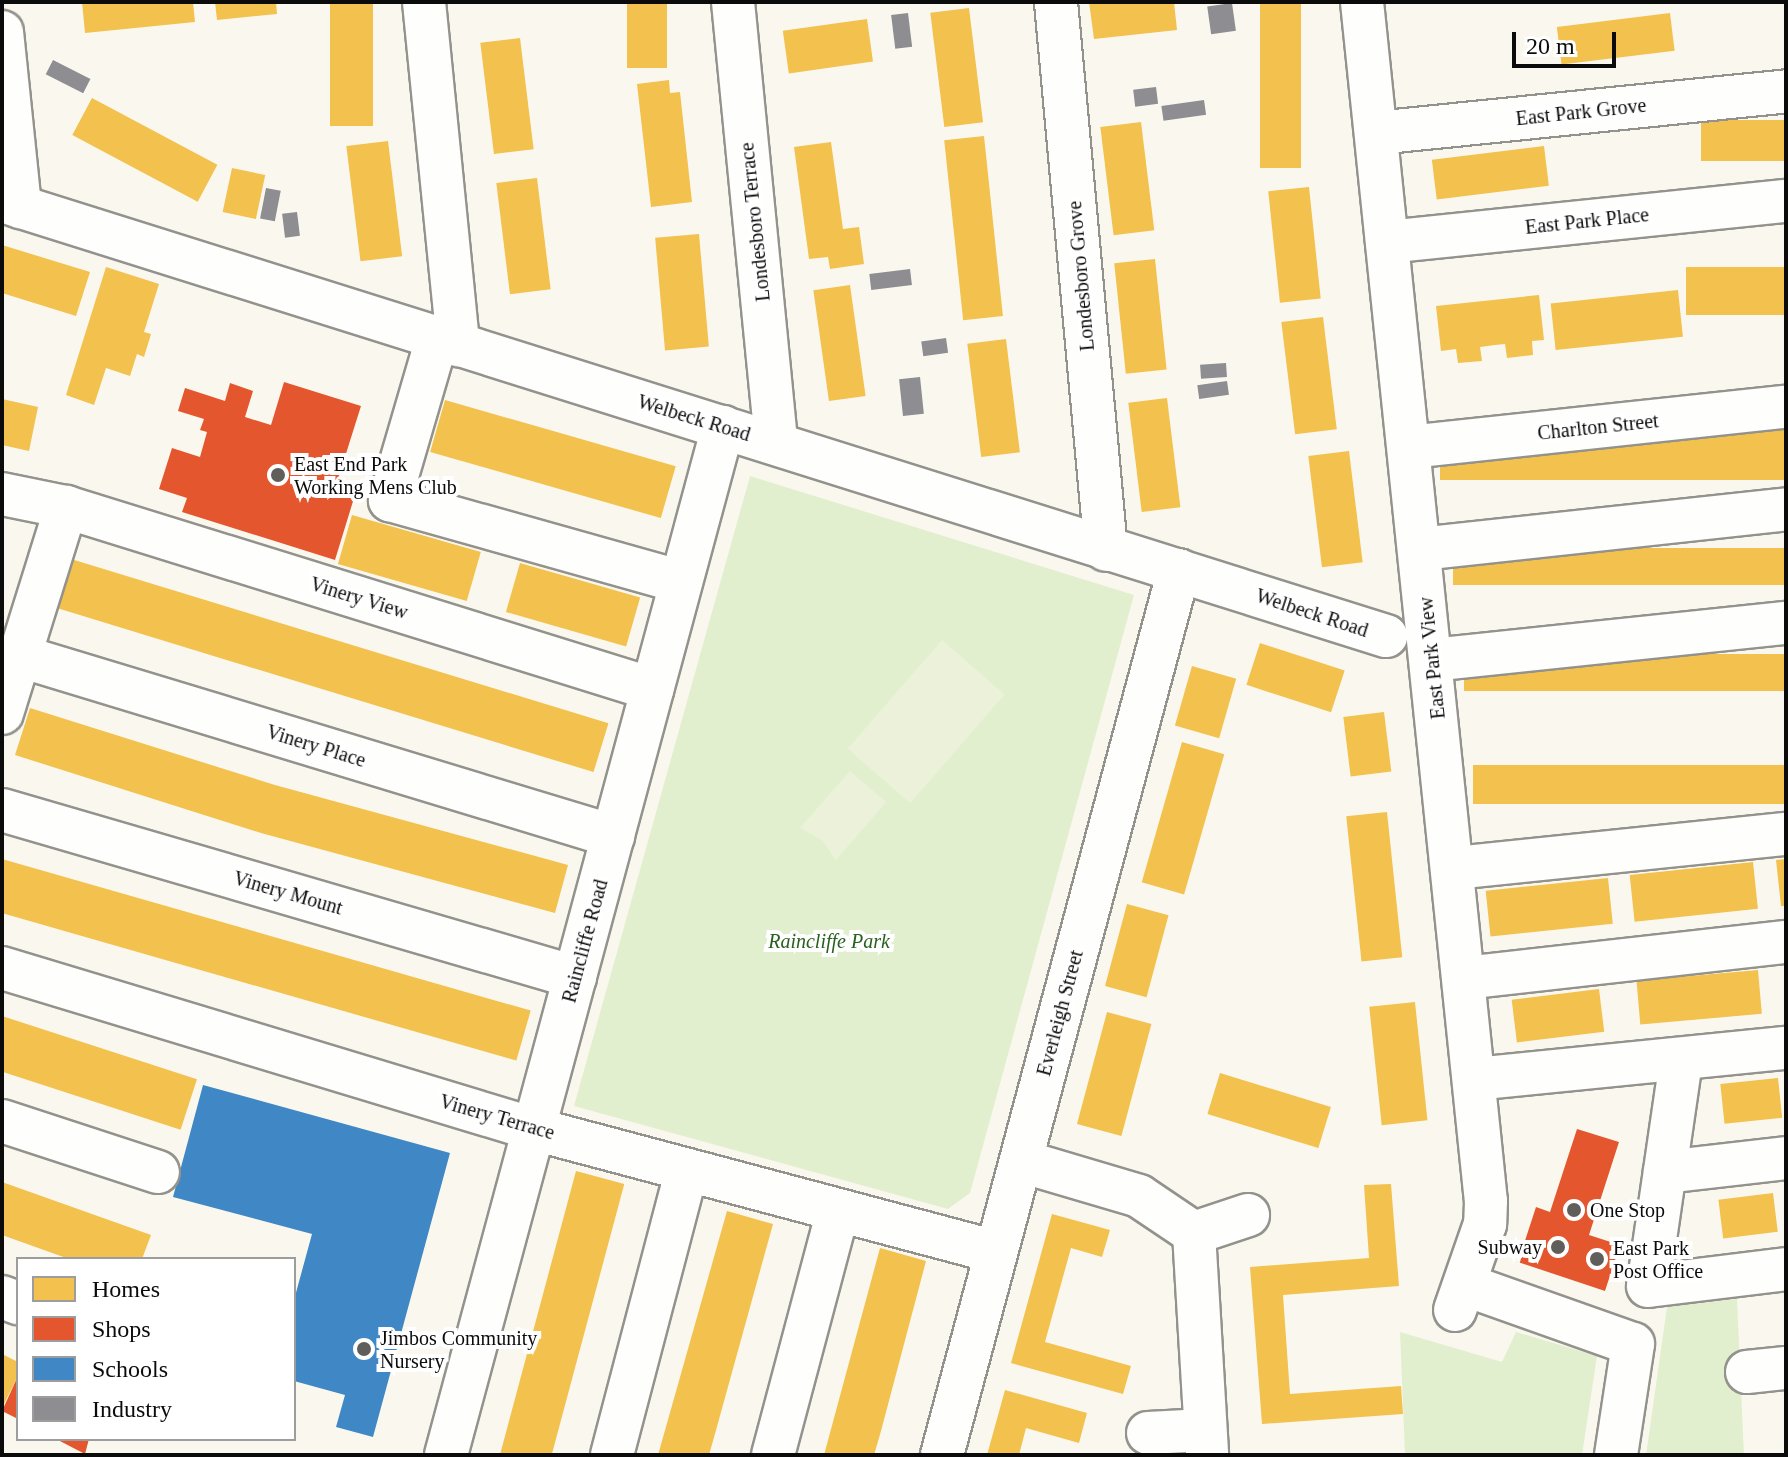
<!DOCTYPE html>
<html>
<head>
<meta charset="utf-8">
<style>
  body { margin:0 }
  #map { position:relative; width:1788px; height:1457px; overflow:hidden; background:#faf8ee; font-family:Georgia,serif }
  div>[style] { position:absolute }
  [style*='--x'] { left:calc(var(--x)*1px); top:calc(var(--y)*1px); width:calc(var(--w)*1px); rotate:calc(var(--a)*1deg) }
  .green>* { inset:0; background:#e1efcf }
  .pitch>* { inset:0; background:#ebf2d9; transform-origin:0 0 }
  .homes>* { inset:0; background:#f2c14e; transform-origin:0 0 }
  .shops>* { inset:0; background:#e4572e }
  .schools>* { inset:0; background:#3f88c5 }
  .industry>* { inset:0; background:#8d8d92; transform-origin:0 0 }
  .roads { filter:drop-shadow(2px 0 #93928d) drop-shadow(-2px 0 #93928d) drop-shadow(0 2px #93928d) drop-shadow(0 -2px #93928d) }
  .street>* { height:42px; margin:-21px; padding:0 21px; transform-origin:21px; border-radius:21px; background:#fefefc }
  .dots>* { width:22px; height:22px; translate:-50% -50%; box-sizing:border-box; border:4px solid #fff; border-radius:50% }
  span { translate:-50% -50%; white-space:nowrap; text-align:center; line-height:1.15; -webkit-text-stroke:8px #fff; paint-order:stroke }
  .street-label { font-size:20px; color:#0b0b0b }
  .poi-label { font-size:20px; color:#0b0b0b }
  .left { translate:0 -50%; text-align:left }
  .right { translate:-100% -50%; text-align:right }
  .park-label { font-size:20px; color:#28601e; font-style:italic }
  .frame { position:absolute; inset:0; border:4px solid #0b0b0b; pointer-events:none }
  .legend { position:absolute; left:16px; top:1257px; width:280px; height:184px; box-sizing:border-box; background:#fff; border:2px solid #9d9d9d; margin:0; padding:10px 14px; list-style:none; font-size:24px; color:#0b0b0b }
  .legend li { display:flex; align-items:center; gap:16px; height:40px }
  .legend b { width:40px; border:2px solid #9d9d9d }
  .scale { position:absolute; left:1512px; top:32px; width:104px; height:36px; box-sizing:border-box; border:4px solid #0b0b0b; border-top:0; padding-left:10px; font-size:24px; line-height:28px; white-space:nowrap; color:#0b0b0b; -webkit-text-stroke:6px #fff; paint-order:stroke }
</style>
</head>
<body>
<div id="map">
  <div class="green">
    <i style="clip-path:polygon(750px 476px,1134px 595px,970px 1193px,948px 1209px,574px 1106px)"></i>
    <i style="clip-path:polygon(1737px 1299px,1744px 1455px,1646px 1455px,1667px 1307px)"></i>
    <i style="clip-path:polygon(1400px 1332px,1502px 1362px,1516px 1332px,1597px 1356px,1582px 1455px,1405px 1455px)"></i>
  </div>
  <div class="pitch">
    <i style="left:942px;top:640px;width:83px;height:144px;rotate:41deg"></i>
    <i style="clip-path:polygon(850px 771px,886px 802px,836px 860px,822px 840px,800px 828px)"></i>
  </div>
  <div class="homes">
    <i style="clip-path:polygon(82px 2px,193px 2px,195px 22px,85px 33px)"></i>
    <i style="clip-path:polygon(215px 2px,276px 2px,277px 14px,217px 20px)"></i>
    <i style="left:330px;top:2px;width:43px;height:124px"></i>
    <i style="left:627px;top:2px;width:40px;height:66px"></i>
    <i style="clip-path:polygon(1089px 2px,1174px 2px,1177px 30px,1094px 39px)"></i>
    <i style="left:1260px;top:2px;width:41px;height:166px"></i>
    <i style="left:969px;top:8px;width:115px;height:39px;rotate:83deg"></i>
    <i style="left:1670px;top:13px;width:38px;height:114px;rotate:83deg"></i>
    <i style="left:867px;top:19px;width:43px;height:85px;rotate:82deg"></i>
    <i style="left:520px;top:38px;width:112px;height:40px;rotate:83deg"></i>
    <i style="clip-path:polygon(669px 80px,670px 93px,680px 92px,692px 202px,651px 207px,637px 84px)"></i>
    <i style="left:92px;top:98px;width:142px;height:42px;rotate:28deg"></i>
    <i style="left:1786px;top:120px;width:41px;height:85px;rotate:90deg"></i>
    <i style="left:1141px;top:122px;width:109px;height:41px;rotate:83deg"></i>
    <i style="left:984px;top:136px;width:181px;height:40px;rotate:84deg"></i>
    <i style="left:388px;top:141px;width:116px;height:42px;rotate:83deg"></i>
    <i style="clip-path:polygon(831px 142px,843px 229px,859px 227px,864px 264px,830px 269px,828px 257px,809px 259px,794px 147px)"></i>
    <i style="left:1544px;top:146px;width:40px;height:113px;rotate:83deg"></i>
    <i style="left:232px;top:168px;width:34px;height:45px;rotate:12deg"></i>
    <i style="left:537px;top:178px;width:112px;height:41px;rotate:83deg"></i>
    <i style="left:1309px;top:187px;width:112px;height:41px;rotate:84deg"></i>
    <i style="left:699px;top:234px;width:113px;height:44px;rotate:85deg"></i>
    <i style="clip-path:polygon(2px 245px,90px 272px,76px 316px,2px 293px)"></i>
    <i style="left:1155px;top:259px;width:111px;height:41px;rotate:84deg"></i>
    <i style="clip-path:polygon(106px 267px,159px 284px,144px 332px,151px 334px,144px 357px,137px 354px,130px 376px,106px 368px,94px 405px,66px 395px)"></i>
    <i style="left:1786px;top:267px;width:48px;height:100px;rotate:90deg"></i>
    <i style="left:850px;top:285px;width:112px;height:37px;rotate:82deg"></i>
    <i style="left:1678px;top:290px;width:47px;height:128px;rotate:84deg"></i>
    <i style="clip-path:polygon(1539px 295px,1544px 340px,1532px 341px,1533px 355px,1507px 358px,1505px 344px,1495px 345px,1480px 347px,1482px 361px,1458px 363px,1456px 349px,1441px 351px,1436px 306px)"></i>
    <i style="left:1323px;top:317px;width:113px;height:42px;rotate:83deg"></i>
    <i style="left:1006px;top:339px;width:114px;height:39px;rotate:83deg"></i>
    <i style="left:1167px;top:398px;width:110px;height:39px;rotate:83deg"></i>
    <i style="clip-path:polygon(2px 399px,38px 407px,29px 451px,2px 445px)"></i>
    <i style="left:445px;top:400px;width:240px;height:54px;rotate:16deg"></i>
    <i style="left:1786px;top:428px;width:52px;height:346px;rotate:90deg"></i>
    <i style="left:1349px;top:451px;width:112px;height:41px;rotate:83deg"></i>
    <i style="left:352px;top:515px;width:134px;height:51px;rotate:16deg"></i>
    <i style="left:1786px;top:548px;width:37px;height:333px;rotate:90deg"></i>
    <i style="left:71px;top:559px;width:562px;height:51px;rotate:17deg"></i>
    <i style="left:520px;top:563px;width:125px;height:51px;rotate:16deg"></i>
    <i style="left:1260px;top:643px;width:89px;height:44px;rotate:18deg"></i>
    <i style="left:1786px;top:654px;width:37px;height:322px;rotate:90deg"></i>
    <i style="left:1192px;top:666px;width:46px;height:62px;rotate:16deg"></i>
    <i style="clip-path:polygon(30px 708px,275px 785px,568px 865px,555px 913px,261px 833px,15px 755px)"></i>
    <i style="left:1384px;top:712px;width:60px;height:41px;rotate:83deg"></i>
    <i style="left:1182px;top:742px;width:44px;height:146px;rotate:16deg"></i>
    <i style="left:1786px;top:765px;width:39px;height:313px;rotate:90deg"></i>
    <i style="left:1387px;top:812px;width:146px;height:41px;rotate:84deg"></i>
    <i style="left:2px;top:859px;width:550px;height:52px;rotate:16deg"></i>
    <i style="clip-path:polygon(1786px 859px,1786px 906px,1781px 906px,1776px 860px)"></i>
    <i style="left:1753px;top:862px;width:47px;height:124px;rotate:84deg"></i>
    <i style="left:1608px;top:878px;width:46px;height:123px;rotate:84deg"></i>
    <i style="left:1127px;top:904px;width:43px;height:85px;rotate:15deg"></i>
    <i style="left:1758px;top:970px;width:44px;height:122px;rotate:85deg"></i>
    <i style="left:1599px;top:989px;width:43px;height:88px;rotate:83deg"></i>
    <i style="left:1415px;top:1002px;width:119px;height:46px;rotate:84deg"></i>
    <i style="left:1107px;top:1012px;width:46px;height:116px;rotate:15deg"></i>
    <i style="left:2px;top:1016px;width:205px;height:53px;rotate:18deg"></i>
    <i style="left:1220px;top:1073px;width:116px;height:43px;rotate:17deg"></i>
    <i style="left:1778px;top:1078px;width:40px;height:58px;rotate:84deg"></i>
    <i style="left:576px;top:1171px;width:50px;height:295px;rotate:15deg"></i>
    <i style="clip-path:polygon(2px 1182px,151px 1235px,142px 1259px,69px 1259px,2px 1235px)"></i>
    <i style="clip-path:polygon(1391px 1184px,1399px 1286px,1283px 1295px,1290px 1394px,1401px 1386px,1403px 1414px,1262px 1424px,1250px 1267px,1369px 1258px,1364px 1185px)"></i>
    <i style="left:1773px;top:1193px;width:39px;height:55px;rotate:83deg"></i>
    <i style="clip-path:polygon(727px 1211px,773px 1224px,718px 1423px,709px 1455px,658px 1455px)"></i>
    <i style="clip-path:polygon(1052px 1214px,1110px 1230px,1102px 1257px,1071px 1248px,1045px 1342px,1131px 1366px,1123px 1394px,1011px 1363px)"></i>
    <i style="clip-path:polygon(880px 1248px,926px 1261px,881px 1431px,874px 1455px,824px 1455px)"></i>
    <i style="clip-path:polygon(2px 1354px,18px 1362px,18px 1376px,2px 1408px)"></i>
    <i style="clip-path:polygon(1005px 1390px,1087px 1413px,1079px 1443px,1026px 1428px,1019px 1455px,987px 1455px)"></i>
  </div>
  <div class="shops">
    <i style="clip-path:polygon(284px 382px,361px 406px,338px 479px,358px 485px,335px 560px,182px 512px,187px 498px,159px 489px,172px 448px,200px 457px,207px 432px,200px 430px,204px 419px,178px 411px,185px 388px,225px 401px,230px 383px,253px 391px,245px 417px,271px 425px)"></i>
    <i style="clip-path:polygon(1577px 1129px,1619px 1142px,1589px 1235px,1620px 1245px,1605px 1291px,1518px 1262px,1536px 1207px,1550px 1212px)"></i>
    <i style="clip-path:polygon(18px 1376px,18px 1419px,2px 1411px)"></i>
    <i style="clip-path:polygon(56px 1439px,89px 1439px,85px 1454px)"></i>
  </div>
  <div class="schools">
    <i style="clip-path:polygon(203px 1085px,450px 1153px,373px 1437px,336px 1427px,345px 1395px,294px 1381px,294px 1300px,312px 1234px,173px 1197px)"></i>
  </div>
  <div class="industry">
    <i style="left:1232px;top:3px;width:28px;height:25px;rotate:82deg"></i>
    <i style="left:908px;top:13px;width:34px;height:17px;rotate:83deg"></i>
    <i style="left:53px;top:60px;width:42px;height:16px;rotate:27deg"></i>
    <i style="left:1156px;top:87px;width:17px;height:23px;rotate:83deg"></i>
    <i style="left:1204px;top:100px;width:15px;height:43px;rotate:82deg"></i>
    <i style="left:266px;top:188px;width:15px;height:31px;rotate:11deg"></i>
    <i style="left:297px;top:212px;width:24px;height:15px;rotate:83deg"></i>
    <i style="left:910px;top:269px;width:16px;height:41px;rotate:83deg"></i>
    <i style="left:946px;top:338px;width:15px;height:25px;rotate:82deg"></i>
    <i style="left:1226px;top:363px;width:14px;height:26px;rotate:86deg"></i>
    <i style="left:920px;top:377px;width:37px;height:21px;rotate:84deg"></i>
    <i style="left:1227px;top:381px;width:14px;height:30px;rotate:82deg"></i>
  </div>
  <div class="roads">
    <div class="street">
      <i style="--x:424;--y:2;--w:345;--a:84.3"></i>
      <i style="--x:733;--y:2;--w:443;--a:84.4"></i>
      <i style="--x:1056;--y:2;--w:550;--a:84.79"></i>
      <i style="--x:1362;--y:2;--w:1205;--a:84.1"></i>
      <i style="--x:1486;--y:1201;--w:23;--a:92"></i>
      <i style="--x:1485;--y:1224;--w:91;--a:109.2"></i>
      <i style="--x:2;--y:32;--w:176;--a:84.1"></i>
      <i style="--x:1376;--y:133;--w:412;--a:-5.8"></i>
      <i style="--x:2;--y:201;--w:1451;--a:17.45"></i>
      <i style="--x:1387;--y:242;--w:401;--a:-5.9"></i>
      <i style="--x:437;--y:339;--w:168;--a:106.3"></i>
      <i style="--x:390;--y:500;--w:302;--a:15.7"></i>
      <i style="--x:1409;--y:447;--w:379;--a:-6.1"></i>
      <i style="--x:2;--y:494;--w:65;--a:11.5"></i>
      <i style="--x:66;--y:507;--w:614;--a:17.25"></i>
      <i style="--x:1420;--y:549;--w:368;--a:-6.2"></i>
      <i style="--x:20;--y:656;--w:620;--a:16.89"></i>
      <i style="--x:1432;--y:660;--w:356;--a:-6"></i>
      <i style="--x:2;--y:713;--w:216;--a:-72.7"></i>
      <i style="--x:2;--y:810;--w:597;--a:16.25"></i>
      <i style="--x:1455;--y:868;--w:333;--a:-5.9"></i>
      <i style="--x:2;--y:968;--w:556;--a:16.84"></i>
      <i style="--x:534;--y:1129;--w:478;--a:14.9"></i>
      <i style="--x:1464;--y:978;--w:324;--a:-6.4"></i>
      <i style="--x:1681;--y:1061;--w:227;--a:98.3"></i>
      <i style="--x:1648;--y:1286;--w:139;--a:-7"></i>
      <i style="--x:1474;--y:1079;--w:314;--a:-5.7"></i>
      <i style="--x:2;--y:1121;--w:164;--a:18.1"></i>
      <i style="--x:1021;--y:1161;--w:123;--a:16.5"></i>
      <i style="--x:1139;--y:1196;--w:66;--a:33.9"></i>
      <i style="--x:1194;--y:1233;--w:222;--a:86.6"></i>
      <i style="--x:1665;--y:1172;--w:122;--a:-6.6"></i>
      <i style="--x:1194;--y:1233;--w:57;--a:-18.4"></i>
      <i style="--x:1466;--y:1285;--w:177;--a:19.5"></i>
      <i style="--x:1633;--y:1344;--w:112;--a:98.7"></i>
      <i style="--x:2;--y:1297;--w:17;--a:21"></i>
      <i style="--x:1747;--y:1372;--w:39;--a:-6"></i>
      <i style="--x:1148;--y:1433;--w:57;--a:-3"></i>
      <i style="--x:446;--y:1455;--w:1065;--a:-74.92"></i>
      <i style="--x:612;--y:1455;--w:295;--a:-75.3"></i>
      <i style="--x:773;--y:1455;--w:253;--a:-75.1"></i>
      <i style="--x:942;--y:1455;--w:916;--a:-75.01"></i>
    </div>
  </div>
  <div class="dots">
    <i style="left:278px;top:475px;background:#5f5e5a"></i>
    <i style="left:1574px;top:1210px;background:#5f5e5a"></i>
    <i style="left:1558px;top:1247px;background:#5f5e5a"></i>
    <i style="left:1597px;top:1259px;background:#5f5e5a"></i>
    <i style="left:364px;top:1349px;background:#5f5e5a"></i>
  </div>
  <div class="street-label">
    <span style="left:1581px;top:112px;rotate:-6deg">East Park Grove</span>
    <span style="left:1587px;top:221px;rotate:-6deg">East Park Place</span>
    <span style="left:755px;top:222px;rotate:-96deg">Londesboro Terrace</span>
    <span style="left:1081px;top:276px;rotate:-95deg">Londesboro Grove</span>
    <span style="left:694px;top:418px;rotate:17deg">Welbeck Road</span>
    <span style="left:1598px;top:427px;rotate:-6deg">Charlton Street</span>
    <span style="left:359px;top:598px;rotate:17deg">Vinery View</span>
    <span style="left:1312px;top:613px;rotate:18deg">Welbeck Road</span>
    <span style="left:1432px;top:658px;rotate:-96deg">East Park View</span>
    <span style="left:316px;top:746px;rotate:17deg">Vinery Place</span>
    <span style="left:288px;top:893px;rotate:16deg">Vinery Mount</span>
    <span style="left:585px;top:941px;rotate:-75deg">Raincliffe Road</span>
    <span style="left:1060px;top:1013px;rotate:-75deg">Everleigh Street</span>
    <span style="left:497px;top:1117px;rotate:16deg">Vinery Terrace</span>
  </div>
  <div class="poi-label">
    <span class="left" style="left:294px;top:476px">East End Park<br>Working Mens Club</span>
    <span class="left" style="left:1590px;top:1210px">One Stop</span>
    <span class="right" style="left:1542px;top:1247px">Subway</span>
    <span class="left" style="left:1613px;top:1260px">East Park<br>Post Office</span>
    <span class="left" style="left:380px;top:1350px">Jimbos Community<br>Nursery</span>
  </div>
  <div class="park-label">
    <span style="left:829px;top:941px">Raincliffe Park</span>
  </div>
  <div class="frame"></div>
  <ul class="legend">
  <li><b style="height:22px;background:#f2c14e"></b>Homes</li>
  <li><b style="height:22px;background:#e4572e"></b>Shops</li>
  <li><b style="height:22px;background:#3f88c5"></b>Schools</li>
  <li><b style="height:22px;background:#8d8d92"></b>Industry</li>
  </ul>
  <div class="scale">20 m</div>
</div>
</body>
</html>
